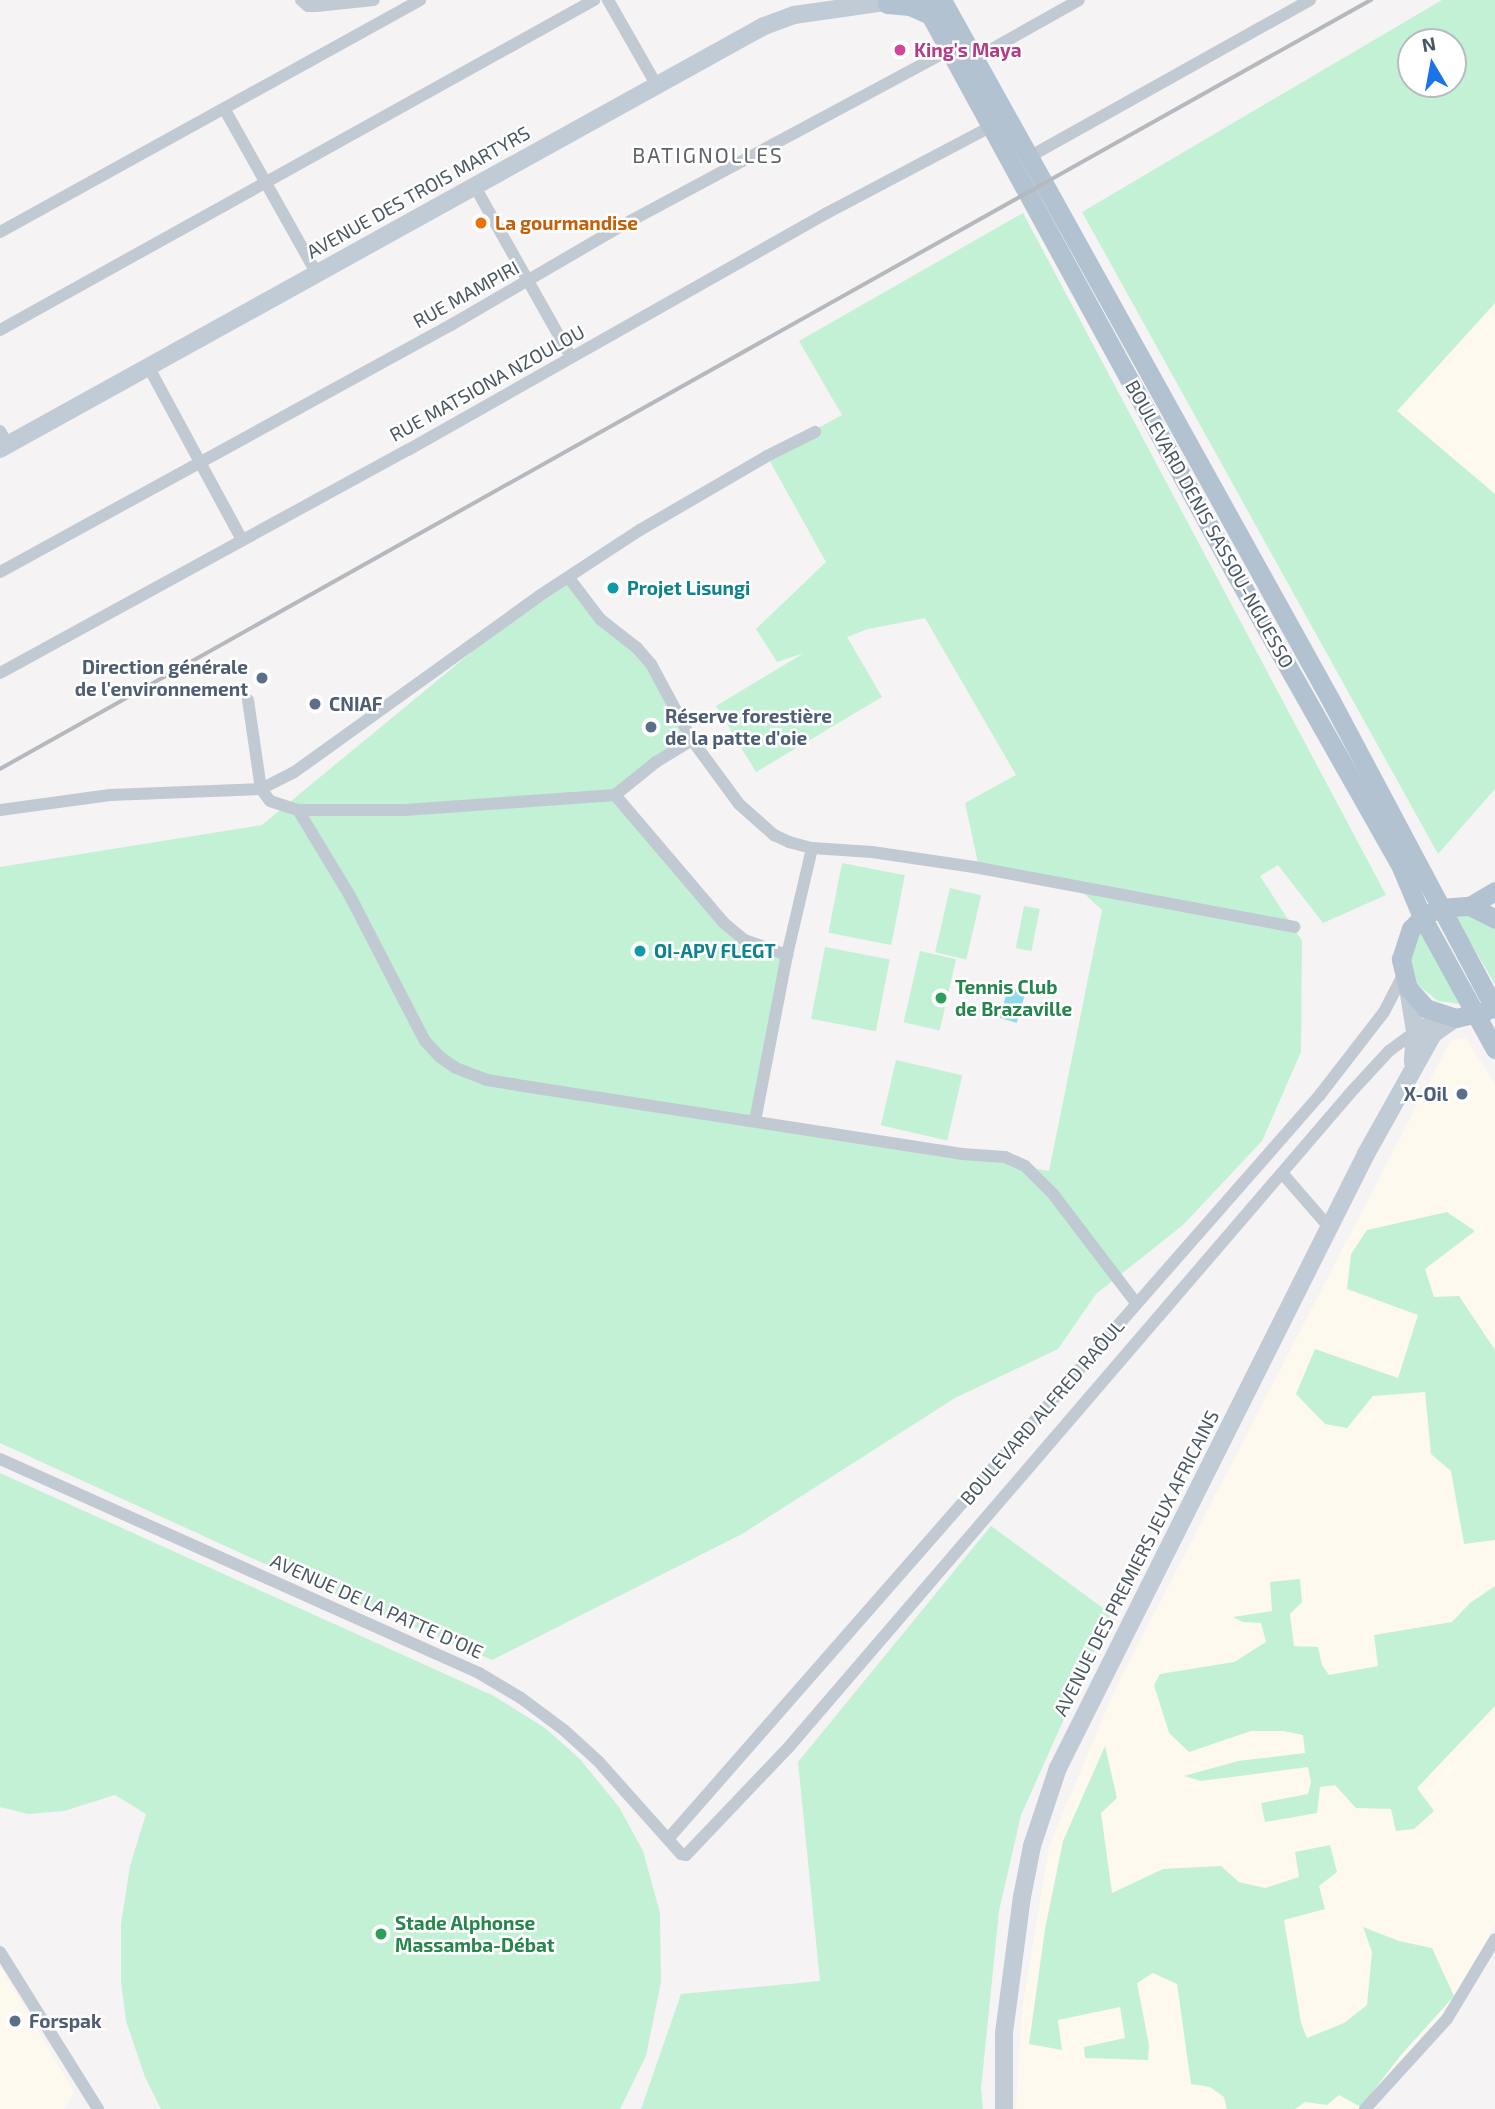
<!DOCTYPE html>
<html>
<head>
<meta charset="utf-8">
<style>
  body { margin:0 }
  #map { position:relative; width:1495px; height:2109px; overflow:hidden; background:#f5f3f3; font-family:"Exo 2",sans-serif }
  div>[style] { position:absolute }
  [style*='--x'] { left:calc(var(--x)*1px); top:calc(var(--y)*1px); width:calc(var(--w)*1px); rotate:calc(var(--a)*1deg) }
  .commercial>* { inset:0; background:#fdf9ef }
  .green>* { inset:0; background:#c3f1d5; transform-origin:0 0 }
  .water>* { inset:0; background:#90daee; transform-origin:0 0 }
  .street>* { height:12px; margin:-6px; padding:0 6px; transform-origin:6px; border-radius:6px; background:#c1cad2 }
  .secondary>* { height:18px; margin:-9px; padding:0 9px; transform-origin:9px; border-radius:9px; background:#c1cbd6 }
  .primary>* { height:19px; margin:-9.5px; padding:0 9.5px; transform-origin:9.5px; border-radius:9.5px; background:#b3c2d1 }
  .rail>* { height:3.5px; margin:-1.75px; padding:0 1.75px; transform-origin:1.75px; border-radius:1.75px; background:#b5b8bd }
  .dots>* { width:19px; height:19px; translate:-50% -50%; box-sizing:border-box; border:4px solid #fff; border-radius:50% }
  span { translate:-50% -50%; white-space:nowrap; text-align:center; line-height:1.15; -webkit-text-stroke:5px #fff; paint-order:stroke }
  .hotel-label { font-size:19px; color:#b23c85; font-weight:700 }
  .left { translate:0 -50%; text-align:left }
  .street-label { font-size:19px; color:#4a5661 }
  .food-label { font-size:19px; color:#c56008; font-weight:700 }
  .culture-label { font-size:19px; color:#0d838f; font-weight:700 }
  .service-label { font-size:19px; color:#4e5e75; font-weight:700 }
  .right { translate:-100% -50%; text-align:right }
  .leisure-label { font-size:19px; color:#27864d; font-weight:700 }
  .neighbourhood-label { font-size:21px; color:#5f6368; letter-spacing:2px }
  .north { position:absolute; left:1397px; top:28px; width:70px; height:70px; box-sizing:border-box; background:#fff; border:2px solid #b7bbc0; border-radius:50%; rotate:350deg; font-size:19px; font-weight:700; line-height:28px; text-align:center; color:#4a5661 }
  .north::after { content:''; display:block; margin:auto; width:24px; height:32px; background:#1a73e8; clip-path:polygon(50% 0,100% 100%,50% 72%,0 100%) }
</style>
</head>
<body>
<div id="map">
  <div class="commercial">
    <i style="clip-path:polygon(1495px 303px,1495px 494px,1397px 411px)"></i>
    <i style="clip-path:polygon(1466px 1038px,1495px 1084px,1495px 1926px,1448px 2012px,1359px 2109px,1016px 2109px,1022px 2009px,1049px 1846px,1116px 1687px,1450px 1041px)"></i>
    <i style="clip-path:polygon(0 1966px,74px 2092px,64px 2109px,0 2109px)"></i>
  </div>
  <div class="green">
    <i style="clip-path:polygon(evenodd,1442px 0,1495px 0,1495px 303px,1397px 411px,1495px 494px,1495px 789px,1438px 854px,1082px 212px,1442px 0,1453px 42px,1453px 84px,1411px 84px,1411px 42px,1453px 42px)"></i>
    <i style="clip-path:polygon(1023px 213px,1386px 895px,1323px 923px,1278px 865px,1260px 876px,1302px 941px,1301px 1052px,1262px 1141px,1183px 1225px,1096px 1294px,1058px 1349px,955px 1398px,742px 1534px,492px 1660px,256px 1560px,0 1443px,0 867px,262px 825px,542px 594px,569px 578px,636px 647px,692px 740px,615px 794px,724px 923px,787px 955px,756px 1119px,1049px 1171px,1102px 910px,1079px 889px,980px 872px,965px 803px,1016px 775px,925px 618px,868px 629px,847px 637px,882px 697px,756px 772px,716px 706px,804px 653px,777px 662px,756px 629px,826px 562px,767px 456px,842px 415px,799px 341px)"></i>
    <i style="left:842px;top:863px;width:64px;height:71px;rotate:11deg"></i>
    <i style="left:950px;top:888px;width:32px;height:66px;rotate:13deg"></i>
    <i style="left:1024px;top:906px;width:16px;height:43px;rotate:11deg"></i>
    <i style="clip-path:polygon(1463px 911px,1495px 929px,1495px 984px,1453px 913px)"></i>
    <i style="clip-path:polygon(1420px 931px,1461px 1004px,1438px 1001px,1418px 985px,1411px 965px,1411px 949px)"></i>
    <i style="left:825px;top:947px;width:66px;height:73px;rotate:11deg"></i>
    <i style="left:920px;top:951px;width:37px;height:73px;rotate:13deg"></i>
    <i style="left:896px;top:1060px;width:68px;height:67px;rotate:13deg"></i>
    <i style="clip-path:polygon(1447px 1212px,1475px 1231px,1425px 1269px,1434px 1297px,1459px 1296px,1495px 1350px,1495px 1540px,1464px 1544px,1451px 1471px,1431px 1454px,1425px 1392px,1373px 1396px,1347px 1428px,1325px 1424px,1296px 1394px,1315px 1349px,1398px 1378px,1418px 1315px,1347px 1289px,1351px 1254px,1367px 1230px)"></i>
    <i style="clip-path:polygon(0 1473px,494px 1696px,545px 1728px,579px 1758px,619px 1807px,643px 1851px,660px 1913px,661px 1982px,646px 2056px,620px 2109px,161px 2109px,145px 2077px,126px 2021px,121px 1982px,121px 1924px,130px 1866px,146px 1814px,115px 1795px,64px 1811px,28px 1814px,0 1807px)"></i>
    <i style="clip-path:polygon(991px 1526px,1111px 1614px,1021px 1815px,999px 1911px,981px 2089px,983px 2109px,641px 2109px,681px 1994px,820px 1981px,798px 1762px)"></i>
    <i style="clip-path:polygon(1300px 1579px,1302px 1602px,1290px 1614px,1294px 1646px,1318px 1647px,1322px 1665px,1329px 1675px,1378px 1666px,1374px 1635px,1452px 1622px,1470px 1603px,1495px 1586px,1495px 1706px,1417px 1788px,1434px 1811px,1414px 1829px,1396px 1831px,1391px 1809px,1356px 1808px,1335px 1785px,1320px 1787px,1317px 1813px,1265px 1822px,1261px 1803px,1308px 1794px,1311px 1782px,1308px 1767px,1201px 1781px,1184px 1776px,1238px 1761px,1305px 1753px,1303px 1735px,1283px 1731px,1251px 1731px,1189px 1752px,1169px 1733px,1154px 1685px,1160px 1674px,1234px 1662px,1266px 1642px,1261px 1623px,1243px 1622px,1233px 1617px,1272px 1611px,1270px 1582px)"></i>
    <i style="clip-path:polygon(1105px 1746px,1117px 1798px,1101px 1813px,1112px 1893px,1163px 1869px,1221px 1866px,1239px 1882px,1265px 1888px,1299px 1877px,1295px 1852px,1330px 1845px,1337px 1872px,1319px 1886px,1325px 1909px,1284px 1920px,1301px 2023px,1307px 2038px,1344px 2023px,1367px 2005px,1372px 1952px,1363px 1927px,1399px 1941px,1432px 1948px,1454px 1996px,1401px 2055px,1361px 2107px,1339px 2095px,1327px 2105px,1305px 2102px,1295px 2109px,1227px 2109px,1224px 2097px,1210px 2087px,1191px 2084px,1177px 1984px,1153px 1973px,1137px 1983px,1149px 2045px,1148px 2060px,1085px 2058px,1084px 2047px,1125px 2038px,1120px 2007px,1058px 2020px,1062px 2050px,1029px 2044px,1045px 1929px,1063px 1841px)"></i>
  </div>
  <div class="water">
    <i style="left:1008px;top:988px;width:18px;height:31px;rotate:16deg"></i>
  </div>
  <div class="street">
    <i style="--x:301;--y:0;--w:9;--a:41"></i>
    <i style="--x:308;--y:6;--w:8;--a:0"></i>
    <i style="--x:316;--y:6;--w:58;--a:-5.9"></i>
    <i style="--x:608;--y:0;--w:97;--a:60.3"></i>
    <i style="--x:974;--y:59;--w:120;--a:-29.3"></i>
    <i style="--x:225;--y:110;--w:186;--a:60.7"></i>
    <i style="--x:1029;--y:157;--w:322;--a:-29.2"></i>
    <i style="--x:474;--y:185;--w:197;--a:60.6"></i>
    <i style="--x:0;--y:232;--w:480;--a:-28.9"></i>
    <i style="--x:0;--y:330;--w:680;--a:-29.05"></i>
    <i style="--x:148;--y:366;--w:198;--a:61.6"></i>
    <i style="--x:0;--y:431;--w:16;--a:60"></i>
    <i style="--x:0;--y:572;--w:514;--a:-28.71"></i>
    <i style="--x:451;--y:325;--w:197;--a:-30.2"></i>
    <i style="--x:621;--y:226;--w:374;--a:-28.2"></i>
    <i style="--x:569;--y:578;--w:51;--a:52.9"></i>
    <i style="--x:600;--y:619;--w:47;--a:38.1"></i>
    <i style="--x:637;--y:648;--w:21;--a:49"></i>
    <i style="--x:651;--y:664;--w:86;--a:61.7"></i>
    <i style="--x:692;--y:740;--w:79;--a:53.7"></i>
    <i style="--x:739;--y:804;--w:47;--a:41.5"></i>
    <i style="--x:774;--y:835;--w:17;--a:25"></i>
    <i style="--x:789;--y:842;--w:24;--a:15"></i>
    <i style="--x:812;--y:848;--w:60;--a:3.8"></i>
    <i style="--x:872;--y:852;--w:103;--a:8.4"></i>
    <i style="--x:974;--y:867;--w:326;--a:10.6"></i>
    <i style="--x:0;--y:673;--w:465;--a:-28.7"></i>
    <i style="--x:408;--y:450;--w:481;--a:-29.5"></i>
    <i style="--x:827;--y:213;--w:187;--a:-27.8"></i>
    <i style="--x:248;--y:700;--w:90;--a:81.7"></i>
    <i style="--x:261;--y:789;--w:15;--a:53"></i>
    <i style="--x:270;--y:801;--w:29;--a:18"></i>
    <i style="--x:298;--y:810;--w:107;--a:0"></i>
    <i style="--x:405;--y:810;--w:211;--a:-4.1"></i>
    <i style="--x:615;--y:795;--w:53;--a:-38.8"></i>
    <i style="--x:656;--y:762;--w:42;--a:-31.4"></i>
    <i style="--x:615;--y:795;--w:168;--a:49.6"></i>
    <i style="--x:724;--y:923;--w:26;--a:40"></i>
    <i style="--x:744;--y:940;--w:46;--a:19.2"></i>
    <i style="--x:787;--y:955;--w:110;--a:-76.8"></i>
    <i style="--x:0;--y:810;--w:111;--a:-7.8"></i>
    <i style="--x:110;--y:795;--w:151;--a:-2.3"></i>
    <i style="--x:261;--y:789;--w:36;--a:-27"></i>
    <i style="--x:293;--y:773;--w:303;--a:-35.7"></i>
    <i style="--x:539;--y:596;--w:121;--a:-33.2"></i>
    <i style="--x:640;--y:530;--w:147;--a:-30.2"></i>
    <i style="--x:767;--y:456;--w:54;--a:-26.6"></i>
    <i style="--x:298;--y:810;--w:100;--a:58.8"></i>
    <i style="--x:350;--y:896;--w:163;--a:62.7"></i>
    <i style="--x:425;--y:1041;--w:22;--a:47"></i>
    <i style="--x:440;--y:1057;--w:19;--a:35"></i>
    <i style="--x:456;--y:1068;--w:33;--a:21"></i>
    <i style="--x:487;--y:1080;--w:30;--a:9"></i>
    <i style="--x:517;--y:1085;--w:450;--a:8.8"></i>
    <i style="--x:962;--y:1154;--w:43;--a:4"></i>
    <i style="--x:1005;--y:1157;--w:22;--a:24"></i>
    <i style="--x:1025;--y:1166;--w:40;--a:45"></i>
    <i style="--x:1053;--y:1194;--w:137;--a:52.7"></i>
    <i style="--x:755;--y:1121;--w:169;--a:-79.1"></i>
    <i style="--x:1282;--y:1173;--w:70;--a:49"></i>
    <i style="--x:0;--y:1459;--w:525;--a:24.07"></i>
    <i style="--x:479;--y:1673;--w:49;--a:30.8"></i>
    <i style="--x:521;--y:1698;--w:54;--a:36.7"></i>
    <i style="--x:564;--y:1730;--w:47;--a:42.4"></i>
    <i style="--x:599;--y:1762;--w:123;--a:48.3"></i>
    <i style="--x:681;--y:1854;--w:5;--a:11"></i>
    <i style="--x:686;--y:1855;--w:148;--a:-46.4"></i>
    <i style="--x:788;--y:1748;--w:867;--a:-49.35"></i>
    <i style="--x:1353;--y:1090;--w:53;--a:-47.3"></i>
    <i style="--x:1389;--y:1051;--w:61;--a:-36.3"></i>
    <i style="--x:668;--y:1839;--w:988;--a:-48.78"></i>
    <i style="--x:1319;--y:1096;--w:106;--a:-52.3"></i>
    <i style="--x:1384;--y:1012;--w:42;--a:-62.8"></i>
    <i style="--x:0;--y:1952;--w:185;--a:58"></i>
    <i style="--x:1365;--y:2109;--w:122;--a:-47.7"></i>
    <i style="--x:1447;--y:2019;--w:93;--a:-59"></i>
  </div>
  <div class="secondary">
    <i style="--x:0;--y:449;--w:873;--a:-28.97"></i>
    <i style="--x:764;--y:26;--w:32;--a:-20"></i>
    <i style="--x:794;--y:15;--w:106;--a:-8.1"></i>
    <i style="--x:1408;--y:988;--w:44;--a:80.8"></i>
    <i style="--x:1415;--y:1031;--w:31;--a:94"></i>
    <i style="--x:1004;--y:2109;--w:76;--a:-90"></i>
    <i style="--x:1004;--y:2033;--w:137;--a:-82.5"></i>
    <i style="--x:1022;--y:1897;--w:52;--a:-78.9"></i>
    <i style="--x:1032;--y:1846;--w:82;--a:-71.6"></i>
    <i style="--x:1058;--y:1768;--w:687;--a:-63.36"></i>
    <i style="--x:1366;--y:1154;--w:137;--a:-60.8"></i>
    <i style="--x:1433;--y:1034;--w:28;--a:-35"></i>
  </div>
  <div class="primary">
    <i style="--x:922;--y:0;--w:655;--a:61.36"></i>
    <i style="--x:1236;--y:575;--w:335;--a:60.5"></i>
    <i style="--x:1401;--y:867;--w:54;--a:67.2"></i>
    <i style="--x:1422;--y:917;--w:151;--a:61.1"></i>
    <i style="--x:942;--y:0;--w:797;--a:60.96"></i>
    <i style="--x:1329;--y:697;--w:353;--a:62"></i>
    <i style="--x:887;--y:4;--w:23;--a:5"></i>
    <i style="--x:910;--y:6;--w:24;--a:24"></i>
    <i style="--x:1470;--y:906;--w:29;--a:-31"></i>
    <i style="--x:1486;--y:1011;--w:31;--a:167"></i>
    <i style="--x:1456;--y:1018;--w:32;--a:-162"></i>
    <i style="--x:1426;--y:1008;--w:27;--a:-132"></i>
    <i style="--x:1408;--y:988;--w:30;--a:-104"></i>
    <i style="--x:1401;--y:959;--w:32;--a:-72"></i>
    <i style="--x:1411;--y:929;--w:16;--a:-47"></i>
    <i style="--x:1422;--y:917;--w:19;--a:-28"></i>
    <i style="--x:1439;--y:908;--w:31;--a:-4"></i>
    <i style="--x:1470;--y:906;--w:28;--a:27"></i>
  </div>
  <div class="rail">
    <i style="--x:0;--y:769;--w:1572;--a:-29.29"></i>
  </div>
  <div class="dots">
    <i style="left:900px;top:50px;background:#d1479c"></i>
    <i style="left:481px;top:223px;background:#e8710a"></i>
    <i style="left:613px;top:588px;background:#0f9aa8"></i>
    <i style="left:262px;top:678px;background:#5c6f8a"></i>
    <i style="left:315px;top:704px;background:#5c6f8a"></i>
    <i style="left:651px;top:727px;background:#5c6f8a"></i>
    <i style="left:640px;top:951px;background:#0f9aa8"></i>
    <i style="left:941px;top:998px;background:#2e9e5b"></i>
    <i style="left:1462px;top:1094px;background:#5c6f8a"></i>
    <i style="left:381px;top:1934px;background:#2e9e5b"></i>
    <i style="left:15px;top:2021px;background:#5c6f8a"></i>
  </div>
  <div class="hotel-label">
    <span class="left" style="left:914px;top:50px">King's Maya</span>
  </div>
  <div class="street-label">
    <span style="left:418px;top:192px;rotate:-29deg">AVENUE DES TROIS MARTYRS</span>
    <span style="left:466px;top:294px;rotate:-29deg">RUE MAMPIRI</span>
    <span style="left:487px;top:383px;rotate:-29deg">RUE MATSIONA NZOULOU</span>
    <span style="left:1210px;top:524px;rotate:61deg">BOULEVARD DENIS SASSOU-NGUESSO</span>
    <span style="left:1042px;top:1412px;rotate:-49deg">BOULEVARD ALFRED RAÔUL</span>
    <span style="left:1136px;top:1563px;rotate:-63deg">AVENUE DES PREMIERS JEUX AFRICAINS</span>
    <span style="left:377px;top:1606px;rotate:24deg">AVENUE DE LA PATTE D'OIE</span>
  </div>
  <div class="food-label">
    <span class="left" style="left:495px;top:223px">La gourmandise</span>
  </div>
  <div class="culture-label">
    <span class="left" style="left:627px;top:588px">Projet Lisungi</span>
    <span class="left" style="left:654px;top:951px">OI-APV FLEGT</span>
  </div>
  <div class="service-label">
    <span class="right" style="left:248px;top:678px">Direction générale<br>de l'environnement</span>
    <span class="left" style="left:329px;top:704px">CNIAF</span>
    <span class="left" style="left:665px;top:727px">Réserve forestière<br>de la patte d'oie</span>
    <span class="right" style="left:1448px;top:1094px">X-Oil</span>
    <span class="left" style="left:29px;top:2021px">Forspak</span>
  </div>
  <div class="leisure-label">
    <span class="left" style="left:955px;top:998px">Tennis Club<br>de Brazaville</span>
    <span class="left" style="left:395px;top:1934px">Stade Alphonse<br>Massamba-Débat</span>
  </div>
  <div class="neighbourhood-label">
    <span style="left:708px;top:155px">BATIGNOLLES</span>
  </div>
  <div class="north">N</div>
</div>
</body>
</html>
